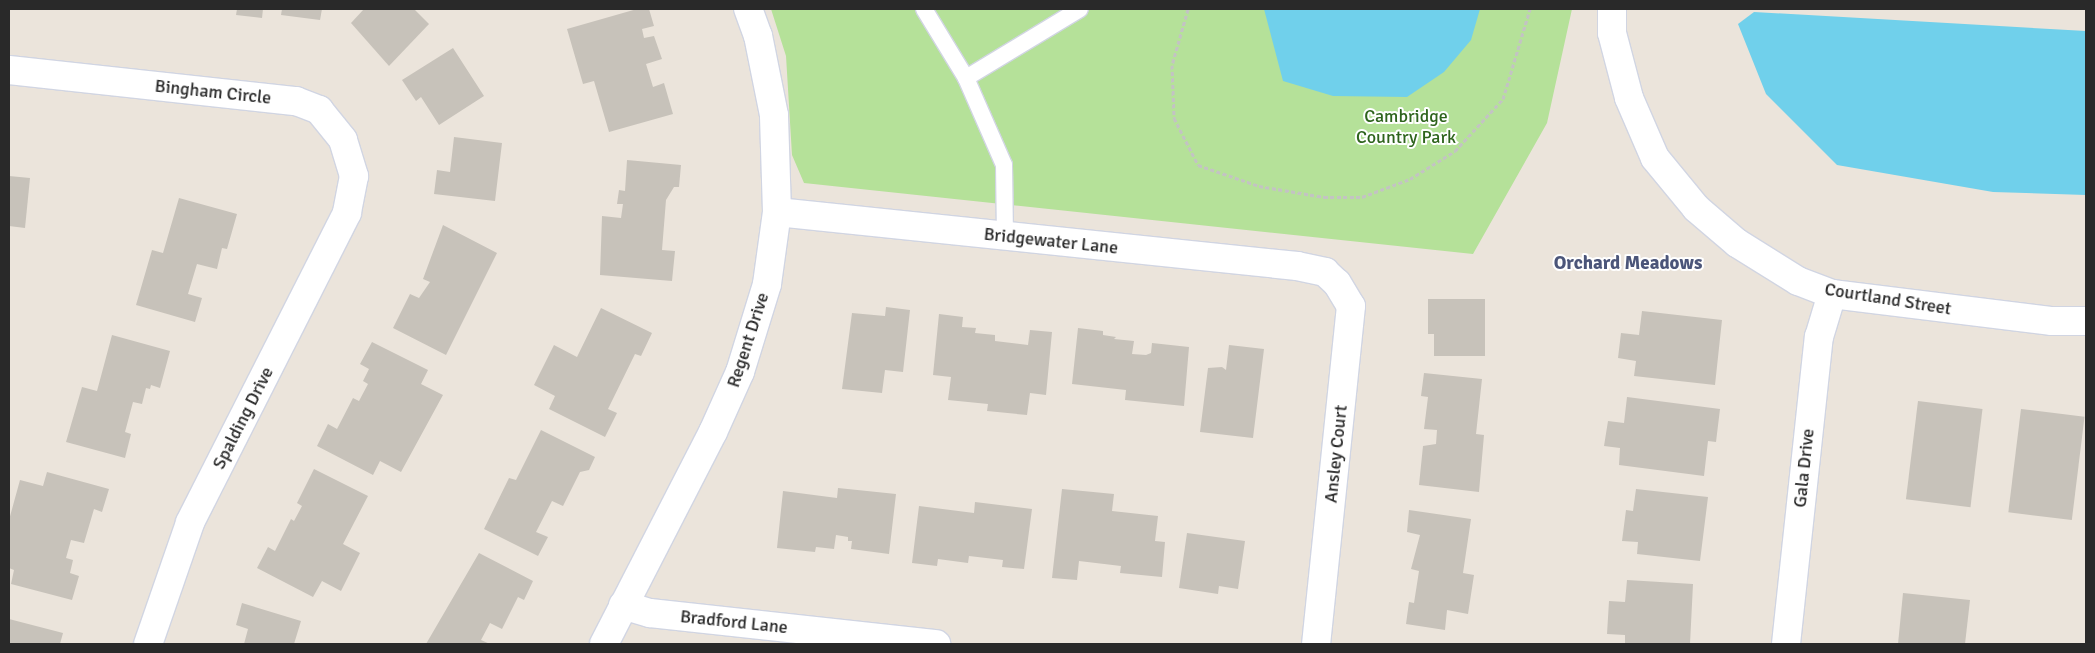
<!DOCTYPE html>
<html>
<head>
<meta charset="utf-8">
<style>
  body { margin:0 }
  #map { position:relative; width:2095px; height:653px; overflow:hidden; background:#ebe4db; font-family:Signika,sans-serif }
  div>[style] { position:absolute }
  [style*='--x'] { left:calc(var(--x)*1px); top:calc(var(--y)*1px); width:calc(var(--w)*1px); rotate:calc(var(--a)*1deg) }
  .green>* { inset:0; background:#b5e199 }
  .water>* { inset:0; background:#70d0eb }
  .building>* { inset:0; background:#c7c2ba; transform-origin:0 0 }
  .path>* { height:3px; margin-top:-1.5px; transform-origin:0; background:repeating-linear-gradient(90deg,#c3c3c3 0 4px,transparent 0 6.5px) }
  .roads { filter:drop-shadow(1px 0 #d1d5e2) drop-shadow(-1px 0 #d1d5e2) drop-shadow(0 1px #d1d5e2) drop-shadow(0 -1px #d1d5e2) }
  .lane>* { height:16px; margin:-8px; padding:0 8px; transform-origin:8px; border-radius:8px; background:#fff }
  .street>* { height:28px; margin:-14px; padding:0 14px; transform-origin:14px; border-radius:14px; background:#fff }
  span { translate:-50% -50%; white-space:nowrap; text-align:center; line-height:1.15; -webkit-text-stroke:4px #fff; paint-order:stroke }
  .street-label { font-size:18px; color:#292929 }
  .park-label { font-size:18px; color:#2e641c }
  .neighbourhood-label { font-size:19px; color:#4b5579; font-weight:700 }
  .frame { position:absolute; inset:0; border:10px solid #292929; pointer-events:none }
</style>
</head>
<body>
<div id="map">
  <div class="green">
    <i style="clip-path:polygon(771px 9px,1572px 9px,1547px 123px,1473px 254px,804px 183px,792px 155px,786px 56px)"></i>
  </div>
  <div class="water">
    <i style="clip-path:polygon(1264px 9px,1480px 9px,1471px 40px,1444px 72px,1407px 97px,1333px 96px,1283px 81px)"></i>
    <i style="clip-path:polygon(1754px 12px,2086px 31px,2086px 195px,1993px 192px,1837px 165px,1766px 94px,1738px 24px)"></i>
  </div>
  <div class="building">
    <i style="clip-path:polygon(237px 9px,263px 9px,262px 18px,236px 15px)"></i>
    <i style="clip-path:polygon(282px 9px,322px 9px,320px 20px,281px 15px)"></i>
    <i style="clip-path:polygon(364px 9px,414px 9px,429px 24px,389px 66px,351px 23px)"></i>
    <i style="clip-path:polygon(637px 9px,649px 9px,654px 26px,642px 29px,644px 38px,654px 36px,662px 59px,646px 64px,653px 87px,664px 83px,673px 114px,609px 132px,594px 81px,583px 84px,567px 29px)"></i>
    <i style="clip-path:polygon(453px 48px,484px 96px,439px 125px,421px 97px,416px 101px,402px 80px)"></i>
    <i style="clip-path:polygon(454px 137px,502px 143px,495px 201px,434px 194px,437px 170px,450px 172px)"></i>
    <i style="clip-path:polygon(627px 160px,681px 165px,679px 187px,674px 187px,666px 200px,662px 250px,675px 251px,672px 281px,600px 275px,602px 216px,621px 218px,623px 204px,617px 204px,619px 190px,625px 191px)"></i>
    <i style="clip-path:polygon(9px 176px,30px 178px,25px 228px,9px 226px)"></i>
    <i style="clip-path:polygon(179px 198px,237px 214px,227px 249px,222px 248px,217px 269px,197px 264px,188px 294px,202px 298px,195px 322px,136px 305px,152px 250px,163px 253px)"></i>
    <i style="clip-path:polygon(443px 225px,497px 253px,446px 355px,393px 328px,410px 294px,419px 298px,430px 282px,423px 279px)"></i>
    <i style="clip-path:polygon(1428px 299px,1485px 299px,1485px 356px,1434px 356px,1434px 334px,1428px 334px)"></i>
    <i style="clip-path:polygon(886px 307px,910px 310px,903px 372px,885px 370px,882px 393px,842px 389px,852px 313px,885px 316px)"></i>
    <i style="clip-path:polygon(601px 308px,652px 333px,641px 356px,635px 354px,608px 409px,617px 413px,605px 437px,549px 409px,555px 396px,534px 385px,554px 345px,577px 357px)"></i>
    <i style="clip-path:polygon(1642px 311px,1722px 320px,1715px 385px,1634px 376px,1636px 361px,1618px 358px,1621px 333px,1639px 335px)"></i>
    <i style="clip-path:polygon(939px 314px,963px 317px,962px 327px,976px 328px,975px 333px,995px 335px,995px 341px,1028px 345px,1030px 330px,1052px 332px,1046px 395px,1030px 393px,1027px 415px,987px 411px,988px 404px,948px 400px,951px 377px,933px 375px)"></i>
    <i style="clip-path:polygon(1078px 328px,1103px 331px,1103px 335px,1116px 337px,1114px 339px,1134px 341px,1132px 354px,1146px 355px,1151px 353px,1152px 343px,1189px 347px,1184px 406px,1125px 400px,1126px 390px,1072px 384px)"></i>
    <i style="clip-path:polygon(112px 335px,170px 351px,160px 388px,151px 385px,150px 389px,146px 388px,142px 404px,133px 402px,125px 432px,131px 434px,125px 458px,66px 442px,82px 387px,97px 391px)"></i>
    <i style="clip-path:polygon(372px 342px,428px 370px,421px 384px,443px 395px,401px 472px,380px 461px,373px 475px,317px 446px,328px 424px,337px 429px,353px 398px,359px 401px,368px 384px,363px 381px,369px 369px,360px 364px)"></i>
    <i style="clip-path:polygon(1229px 345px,1264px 349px,1253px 438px,1200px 432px,1208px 368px,1222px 367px,1226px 370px)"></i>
    <i style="clip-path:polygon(1424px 373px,1482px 379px,1476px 434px,1484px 435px,1479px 492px,1419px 485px,1423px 446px,1436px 444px,1437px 430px,1424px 429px,1428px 397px,1421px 396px)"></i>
    <i style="clip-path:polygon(1627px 397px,1720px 409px,1716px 442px,1708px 441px,1704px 476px,1619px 465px,1620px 448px,1604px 446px,1608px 421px,1624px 423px)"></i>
    <i style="left:1918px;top:401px;width:65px;height:99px;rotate:7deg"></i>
    <i style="left:2021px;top:409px;width:64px;height:104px;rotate:7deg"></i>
    <i style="clip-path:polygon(541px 430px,595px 457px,589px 470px,580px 472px,563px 506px,552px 501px,536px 532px,548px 537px,538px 556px,484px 529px,509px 478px,516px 480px)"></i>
    <i style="clip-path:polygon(314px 469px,368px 496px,343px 544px,360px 553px,341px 591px,322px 581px,313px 597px,257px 568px,268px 547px,275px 551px,291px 519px,294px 521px,302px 506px,297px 503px)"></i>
    <i style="clip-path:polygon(47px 472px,109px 489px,102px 512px,94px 509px,84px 543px,71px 540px,66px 558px,73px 560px,70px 573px,79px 576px,72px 600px,11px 584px,14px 570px,9px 568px,9px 520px,20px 480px,43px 486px)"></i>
    <i style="clip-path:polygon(838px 488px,896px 494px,889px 554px,851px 549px,852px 541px,848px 541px,848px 537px,836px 535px,834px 549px,816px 547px,815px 552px,777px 548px,783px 491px,837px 498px)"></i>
    <i style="clip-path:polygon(1062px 489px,1114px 494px,1112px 511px,1158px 516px,1155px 541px,1165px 542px,1162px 577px,1120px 573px,1121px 566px,1079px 561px,1077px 580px,1052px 578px)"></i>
    <i style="clip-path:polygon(1636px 489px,1708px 497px,1700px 561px,1637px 554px,1638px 542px,1622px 541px,1626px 510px,1633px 511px)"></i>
    <i style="clip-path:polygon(975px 502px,1032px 509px,1024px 569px,1002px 567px,1003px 560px,969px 556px,968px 563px,938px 559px,937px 566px,912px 563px,919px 506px,974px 513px)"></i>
    <i style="clip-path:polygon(1409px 510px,1471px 519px,1463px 573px,1474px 575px,1468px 614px,1447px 610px,1445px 630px,1406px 624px,1409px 602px,1414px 603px,1419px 571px,1411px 569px,1420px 535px,1407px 532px)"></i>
    <i style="clip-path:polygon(1187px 533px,1245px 541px,1238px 589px,1219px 586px,1218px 594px,1179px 588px)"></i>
    <i style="clip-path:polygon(479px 553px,533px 581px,524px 600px,518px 597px,502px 629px,490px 623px,481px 640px,490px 644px,426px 644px)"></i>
    <i style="clip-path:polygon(1627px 580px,1693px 584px,1690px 644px,1625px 644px,1625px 635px,1607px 634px,1609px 601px,1625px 602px)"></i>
    <i style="clip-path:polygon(1903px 593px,1970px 600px,1965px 644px,1898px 644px)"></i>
    <i style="clip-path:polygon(242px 603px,301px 621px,294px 644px,244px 644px,248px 629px,236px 625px)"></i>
    <i style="clip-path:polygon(9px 619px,63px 633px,60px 644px,9px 644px)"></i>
  </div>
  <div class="path">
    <i style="--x:1188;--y:9;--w:58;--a:105.9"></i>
    <i style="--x:1172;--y:65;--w:53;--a:87.8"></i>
    <i style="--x:1174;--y:118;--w:53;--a:62.9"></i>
    <i style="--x:1198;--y:165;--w:65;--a:19"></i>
    <i style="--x:1259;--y:186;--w:66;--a:9.6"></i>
    <i style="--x:1324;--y:197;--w:38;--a:0"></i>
    <i style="--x:1362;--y:197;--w:51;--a:-20.6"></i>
    <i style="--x:1410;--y:179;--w:53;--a:-31.9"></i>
    <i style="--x:1455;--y:151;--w:71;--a:-47.3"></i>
    <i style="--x:1503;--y:99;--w:94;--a:-73.3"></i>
  </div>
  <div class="roads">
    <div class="lane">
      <i style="--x:924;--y:9;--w:81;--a:58.7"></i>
      <i style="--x:966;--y:78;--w:95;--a:66.4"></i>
      <i style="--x:1004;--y:165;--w:71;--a:89.2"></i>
      <i style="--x:966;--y:78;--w:133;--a:-31.2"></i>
    </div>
    <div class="street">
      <i style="--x:1612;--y:9;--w:24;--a:90"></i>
      <i style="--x:1612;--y:33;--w:67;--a:75.3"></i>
      <i style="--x:1629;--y:98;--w:65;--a:66.6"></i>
      <i style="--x:1655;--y:158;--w:65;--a:50.6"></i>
      <i style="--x:1696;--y:208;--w:54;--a:40.5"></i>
      <i style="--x:1737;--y:243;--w:72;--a:31.9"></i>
      <i style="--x:1798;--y:281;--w:36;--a:21"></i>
      <i style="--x:1832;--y:294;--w:222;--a:7"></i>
      <i style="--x:2052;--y:321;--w:34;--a:0"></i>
      <i style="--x:9;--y:70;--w:289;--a:6.2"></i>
      <i style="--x:296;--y:101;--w:25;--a:21"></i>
      <i style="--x:319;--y:110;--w:38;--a:51"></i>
      <i style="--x:343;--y:140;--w:38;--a:73"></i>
      <i style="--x:354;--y:176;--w:38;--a:101"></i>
      <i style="--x:347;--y:213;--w:347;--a:116.9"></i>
      <i style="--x:190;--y:523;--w:128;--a:109.1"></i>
      <i style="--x:777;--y:212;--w:523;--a:5.93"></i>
      <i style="--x:1297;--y:266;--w:29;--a:12"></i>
      <i style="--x:1325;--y:272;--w:16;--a:43"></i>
      <i style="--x:1337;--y:283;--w:27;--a:59"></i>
      <i style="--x:1351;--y:306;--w:340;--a:95.9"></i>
      <i style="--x:623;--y:605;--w:28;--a:17"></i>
      <i style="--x:650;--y:613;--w:288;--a:6.2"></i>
      <i style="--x:604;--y:644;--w:238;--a:-62.8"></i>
      <i style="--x:713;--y:432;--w:66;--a:-65.8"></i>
      <i style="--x:740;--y:372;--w:92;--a:-72.9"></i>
      <i style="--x:767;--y:284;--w:73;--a:-82.1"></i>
      <i style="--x:777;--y:212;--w:97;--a:-91.8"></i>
      <i style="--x:774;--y:115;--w:81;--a:-101.4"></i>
      <i style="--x:758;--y:36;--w:29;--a:-110"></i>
      <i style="--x:1786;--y:644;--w:309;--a:-83.9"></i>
      <i style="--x:1819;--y:337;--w:45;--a:-73.2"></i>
    </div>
  </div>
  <div class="street-label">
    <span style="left:213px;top:92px;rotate:6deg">Bingham Circle</span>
    <span style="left:1051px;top:241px;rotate:6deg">Bridgewater Lane</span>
    <span style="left:1888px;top:299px;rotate:9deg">Courtland Street</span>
    <span style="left:748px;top:340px;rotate:-72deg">Regent Drive</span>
    <span style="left:243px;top:418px;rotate:-63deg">Spalding Drive</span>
    <span style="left:1336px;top:454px;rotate:-84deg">Ansley Court</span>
    <span style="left:1804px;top:468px;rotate:-84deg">Gala Drive</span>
    <span style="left:734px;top:622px;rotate:6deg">Bradford Lane</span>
  </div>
  <div class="park-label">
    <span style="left:1406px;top:127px">Cambridge<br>Country Park</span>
  </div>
  <div class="neighbourhood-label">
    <span style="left:1628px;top:264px">Orchard Meadows</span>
  </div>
  <div class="frame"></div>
</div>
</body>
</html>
